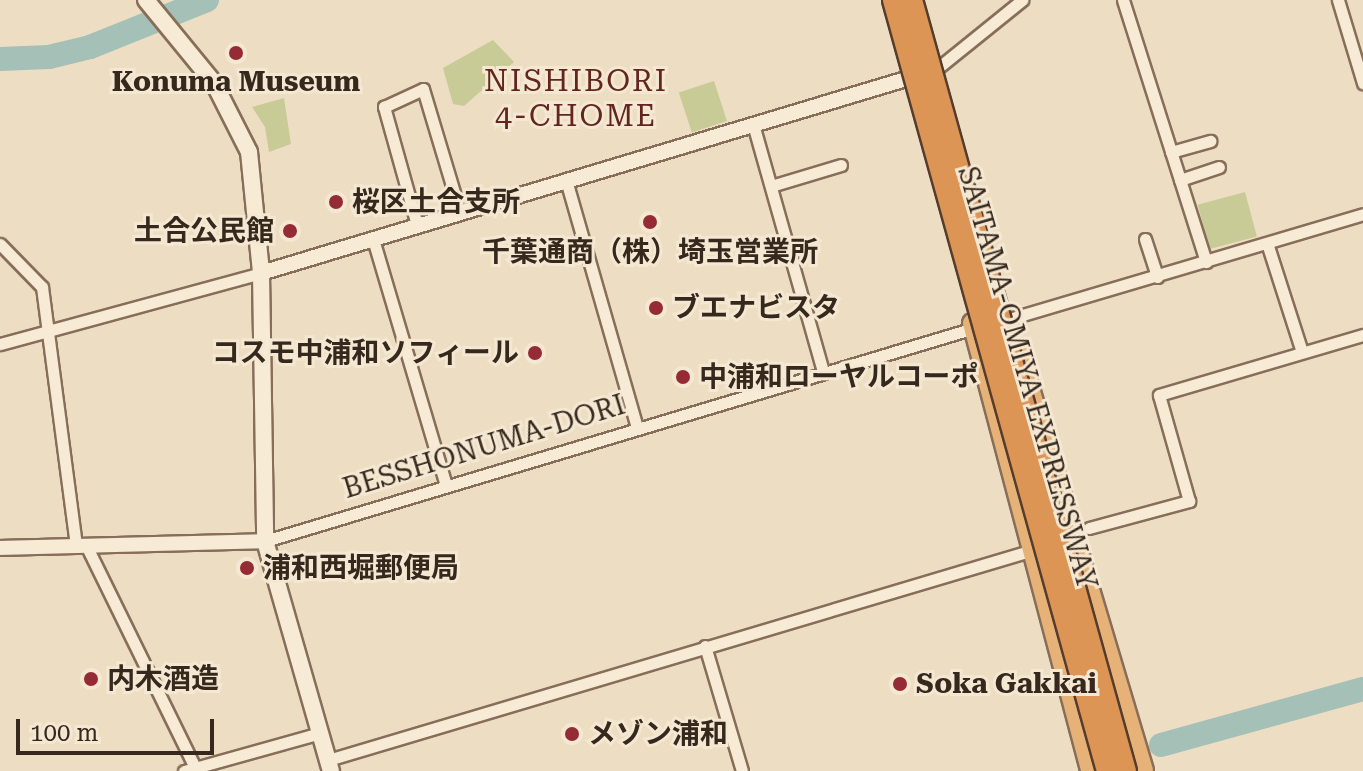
<!DOCTYPE html>
<html>
<head>
<meta charset="utf-8">
<style>
  body { margin:0 }
  #map { position:relative; width:1363px; height:771px; overflow:hidden; background:#edddc3; font-family:"Roboto Serif","Noto Sans JP",serif }
  div>[style] { position:absolute }
  [style*='--x'] { left:calc(var(--x)*1px); top:calc(var(--y)*1px); width:calc(var(--w)*1px); rotate:calc(var(--a)*1deg) }
  .green>* { inset:0; background:#c9cb97; transform-origin:0 0 }
  .river>* { height:24px; margin:-12px; padding:0 12px; transform-origin:12px; border-radius:12px; background:#a5c0b6 }
  .roads { filter:drop-shadow(2px 0 #876e5a) drop-shadow(-2px 0 #876e5a) drop-shadow(0 2px #876e5a) drop-shadow(0 -2px #876e5a) }
  .minor>* { height:11px; margin:-5.5px; padding:0 5.5px; transform-origin:5.5px; border-radius:5.5px; background:#f8ebd6 }
  .tertiary>* { height:14px; margin:-7px; padding:0 7px; transform-origin:7px; border-radius:7px; background:#f8ebd6 }
  .secondary>* { height:16px; margin:-8px; padding:0 8px; transform-origin:8px; border-radius:8px; background:#f8ebd6 }
  .trunk>* { height:18px; margin:-9px; padding:0 9px; transform-origin:9px; border-radius:9px; background:#e6b278 }
  .bridges { filter:drop-shadow(2px 0 #553d2e) drop-shadow(-2px 0 #553d2e) drop-shadow(0 2px #553d2e) drop-shadow(0 -2px #553d2e) }
  .motorway-bridge>* { height:20px; margin:-10px; padding:0 10px; transform-origin:10px; border-radius:10px; background:#dc9554 }
  .dots>* { width:22px; height:22px; translate:-50% -50%; box-sizing:border-box; border:4px solid #f5e8d2; border-radius:50% }
  span { translate:-50% -50%; white-space:nowrap; text-align:center; line-height:1.15; -webkit-text-stroke:6px #f5e8d2; paint-order:stroke }
  .poi-label { font-size:28px; color:#37281e; font-weight:700 }
  .left { translate:0 -50%; text-align:left }
  .right { translate:-100% -50%; text-align:right }
  .street-label { font-size:28px; color:#37281e }
  .neighbourhood-label { font-size:30px; color:#63261e; letter-spacing:2px }
  .scale { position:absolute; left:16px; top:719px; width:198px; height:36px; box-sizing:border-box; border:4px solid #37281e; border-top:0; padding-left:10px; font-size:24px; line-height:28px; white-space:nowrap; color:#37281e; -webkit-text-stroke:6px #f5e8d2; paint-order:stroke }
</style>
</head>
<body>
<div id="map">
  <div class="green">
    <i style="clip-path:polygon(493px 40px,514px 62px,464px 106px,453px 104px,443px 68px)"></i>
    <i style="left:714px;top:81px;width:42px;height:37px;rotate:72deg"></i>
    <i style="clip-path:polygon(284px 98px,291px 144px,269px 152px,265px 127px,252px 107px)"></i>
    <i style="left:1245px;top:192px;width:46px;height:49px;rotate:75deg"></i>
  </div>
  <div class="river">
    <i style="--x:0;--y:59;--w:49;--a:-2.3"></i>
    <i style="--x:49;--y:57;--w:42;--a:-13.7"></i>
    <i style="--x:90;--y:47;--w:126;--a:-21.9"></i>
    <i style="--x:1161;--y:745;--w:210;--a:-15.5"></i>
  </div>
  <div class="roads">
    <div class="minor">
      <i style="--x:1123;--y:0;--w:275;--a:72.4"></i>
      <i style="--x:1338;--y:0;--w:87;--a:73.2"></i>
      <i style="--x:939;--y:67;--w:107;--a:-38.9"></i>
      <i style="--x:753;--y:124;--w:257;--a:74.2"></i>
      <i style="--x:1171;--y:152;--w:41;--a:-15.8"></i>
      <i style="--x:566;--y:180;--w:257;--a:74"></i>
      <i style="--x:1180;--y:180;--w:41;--a:-18.4"></i>
      <i style="--x:771;--y:186;--w:73;--a:-16.7"></i>
      <i style="--x:417;--y:225;--w:123;--a:-105.6"></i>
      <i style="--x:384;--y:107;--w:43;--a:-24.8"></i>
      <i style="--x:423;--y:89;--w:128;--a:73.3"></i>
      <i style="--x:373;--y:239;--w:257;--a:73.5"></i>
      <i style="--x:1145;--y:239;--w:40;--a:72"></i>
      <i style="--x:1267;--y:243;--w:114;--a:72.2"></i>
      <i style="--x:0;--y:244;--w:60;--a:45.7"></i>
      <i style="--x:42;--y:287;--w:262;--a:82.5"></i>
      <i style="--x:1009;--y:319;--w:369;--a:-16.5"></i>
      <i style="--x:0;--y:344;--w:270;--a:-15.2"></i>
      <i style="--x:1089;--y:528;--w:104;--a:-15.1"></i>
      <i style="--x:1189;--y:501;--w:110;--a:-105.8"></i>
      <i style="--x:1159;--y:395;--w:213;--a:-16.4"></i>
      <i style="--x:265;--y:541;--w:740;--a:-16.72"></i>
      <i style="--x:87;--y:547;--w:245;--a:63.9"></i>
      <i style="--x:705;--y:646;--w:130;--a:73.5"></i>
      <i style="--x:328;--y:760;--w:736;--a:-16.59"></i>
      <i style="--x:184;--y:771;--w:141;--a:-15.6"></i>
    </div>
    <div class="tertiary">
      <i style="--x:261;--y:273;--w:674;--a:-16.74"></i>
      <i style="--x:0;--y:548;--w:265;--a:-1.5"></i>
    </div>
    <div class="secondary">
      <i style="--x:146;--y:0;--w:107;--a:50.7"></i>
      <i style="--x:214;--y:83;--w:77;--a:63.1"></i>
      <i style="--x:249;--y:152;--w:122;--a:84.3"></i>
      <i style="--x:261;--y:273;--w:268;--a:89.1"></i>
      <i style="--x:265;--y:541;--w:239;--a:74"></i>
    </div>
    <div class="trunk">
      <i style="--x:972;--y:323;--w:463;--a:75.2"></i>
      <i style="--x:1018;--y:348;--w:441;--a:73.4"></i>
    </div>
  </div>
  <div class="bridges">
    <div class="motorway-bridge">
      <i style="--x:893;--y:0;--w:800;--a:74.49"></i>
      <i style="--x:912;--y:0;--w:800;--a:74.49"></i>
    </div>
  </div>
  <div class="dots">
    <i style="left:236px;top:53px;background:#952b35"></i>
    <i style="left:336px;top:202px;background:#952b35"></i>
    <i style="left:650px;top:222px;background:#952b35"></i>
    <i style="left:290px;top:231px;background:#952b35"></i>
    <i style="left:656px;top:308px;background:#952b35"></i>
    <i style="left:535px;top:353px;background:#952b35"></i>
    <i style="left:683px;top:377px;background:#952b35"></i>
    <i style="left:247px;top:568px;background:#952b35"></i>
    <i style="left:91px;top:679px;background:#952b35"></i>
    <i style="left:900px;top:684px;background:#952b35"></i>
    <i style="left:572px;top:734px;background:#952b35"></i>
  </div>
  <div class="poi-label">
    <span style="left:236px;top:82px">Konuma Museum</span>
    <span class="left" style="left:352px;top:202px">桜区土合支所</span>
    <span class="right" style="left:274px;top:231px">土合公民館</span>
    <span style="left:650px;top:252px">千葉通商（株）埼玉営業所</span>
    <span class="left" style="left:672px;top:308px">ブエナビスタ</span>
    <span class="right" style="left:519px;top:353px">コスモ中浦和ソフィール</span>
    <span class="left" style="left:699px;top:377px">中浦和ローヤルコーポ</span>
    <span class="left" style="left:263px;top:568px">浦和西堀郵便局</span>
    <span class="left" style="left:107px;top:679px">内木酒造</span>
    <span class="left" style="left:916px;top:684px">Soka Gakkai</span>
    <span class="left" style="left:588px;top:734px">メゾン浦和</span>
  </div>
  <div class="street-label">
    <span style="left:1027px;top:378px;rotate:74deg">SAITAMA-OMIYA EXPRESSWAY</span>
    <span style="left:484px;top:447px;rotate:-17deg">BESSHONUMA-DORI</span>
  </div>
  <div class="neighbourhood-label">
    <span style="left:576px;top:98px">NISHIBORI<br>4-CHOME</span>
  </div>
  <div class="scale">100 m</div>
</div>
</body>
</html>
